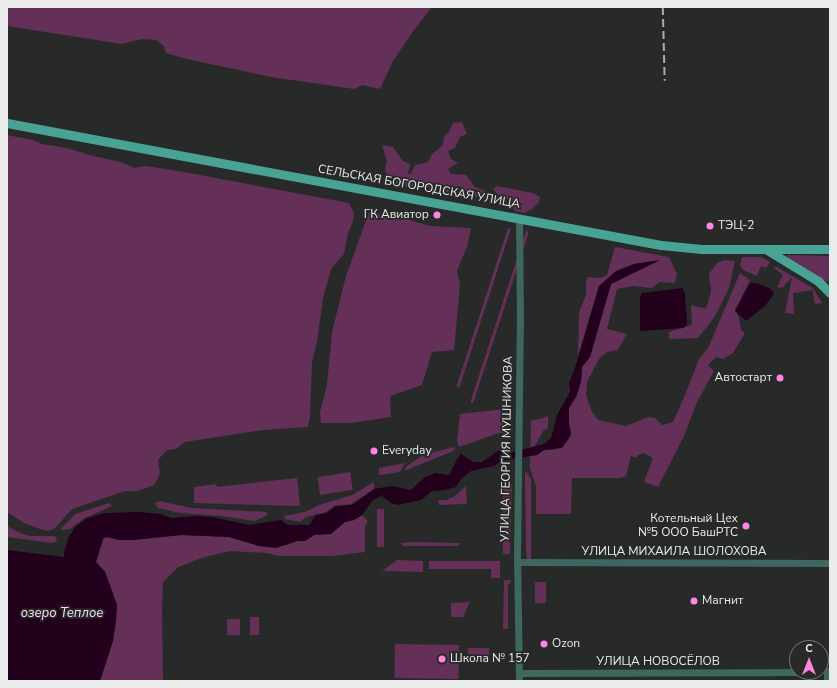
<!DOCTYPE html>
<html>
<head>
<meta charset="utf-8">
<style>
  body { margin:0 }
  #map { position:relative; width:837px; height:688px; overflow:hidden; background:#272a29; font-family:"Nunito Sans",sans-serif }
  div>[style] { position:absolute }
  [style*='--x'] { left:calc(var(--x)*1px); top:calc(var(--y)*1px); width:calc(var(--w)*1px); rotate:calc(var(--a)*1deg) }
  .green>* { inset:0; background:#643057; transform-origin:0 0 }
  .water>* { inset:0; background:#23001c }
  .minor>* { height:7px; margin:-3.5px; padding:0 3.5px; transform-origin:3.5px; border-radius:3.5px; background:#3e6760 }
  .major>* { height:9px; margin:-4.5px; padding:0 4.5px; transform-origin:4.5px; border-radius:4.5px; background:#48a395 }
  .rail>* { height:1.5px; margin-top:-0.75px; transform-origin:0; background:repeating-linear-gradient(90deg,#a9acab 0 8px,transparent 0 12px) }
  .dots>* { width:11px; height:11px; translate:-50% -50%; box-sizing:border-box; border:2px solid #272a29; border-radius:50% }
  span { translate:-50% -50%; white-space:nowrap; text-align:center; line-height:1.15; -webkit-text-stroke:3.5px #272a29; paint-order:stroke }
  .street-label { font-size:12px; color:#eaecec }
  .poi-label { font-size:12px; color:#eaecec }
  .right { translate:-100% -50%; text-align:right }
  .left { translate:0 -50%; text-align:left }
  .water-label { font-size:13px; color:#fdd7f1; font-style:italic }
  .frame { position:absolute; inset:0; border:8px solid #eaecec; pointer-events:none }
  .north { position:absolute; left:789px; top:640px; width:40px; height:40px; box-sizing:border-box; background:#272a29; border:1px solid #757877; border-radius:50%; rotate:0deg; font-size:11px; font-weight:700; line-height:16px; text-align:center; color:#eaecec }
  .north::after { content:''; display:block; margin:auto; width:14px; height:18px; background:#fe85e0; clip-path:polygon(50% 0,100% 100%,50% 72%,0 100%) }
</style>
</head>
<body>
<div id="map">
  <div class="green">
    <i style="clip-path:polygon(7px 7px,432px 7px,414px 30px,393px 61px,380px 89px,362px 85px,354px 89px,271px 77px,187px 59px,166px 53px,164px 46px,156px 40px,142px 39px,122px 44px,7px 26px)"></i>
    <i style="clip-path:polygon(462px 122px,467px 134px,460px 137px,455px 148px,448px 151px,451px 159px,458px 163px,448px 169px,451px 174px,466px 175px,475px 187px,493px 194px,492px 200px,472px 196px,467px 198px,427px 187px,408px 187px,382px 182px,389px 178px,385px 170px,387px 161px,382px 145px,393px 147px,403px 161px,410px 164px,408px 174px,411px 174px,415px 165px,428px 162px,432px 154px,442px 146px,445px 135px,449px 132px,453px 123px)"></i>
    <i style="clip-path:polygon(7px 135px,33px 140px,42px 144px,67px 148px,93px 156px,121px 162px,134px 168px,146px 166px,184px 172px,349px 203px,354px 213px,353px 222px,348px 233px,344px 254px,331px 269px,323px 298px,317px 342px,312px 362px,310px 417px,308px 427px,263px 430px,185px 442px,176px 449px,167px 450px,158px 460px,160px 474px,154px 485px,138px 491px,125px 491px,72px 509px,54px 529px,47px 531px,40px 529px,24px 523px,7px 512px)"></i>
    <i style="clip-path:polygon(497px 186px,533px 193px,540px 197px,539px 202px,532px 209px,524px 213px,515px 211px,509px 200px,497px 194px,493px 189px)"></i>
    <i style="clip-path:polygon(369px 212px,392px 215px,430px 226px,471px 228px,468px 244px,457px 271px,460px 284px,454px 350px,432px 352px,422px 385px,390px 396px,391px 417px,351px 423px,321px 423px,320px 412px,327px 385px,332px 332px,346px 276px)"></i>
    <i style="left:508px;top:228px;width:3px;height:167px;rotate:18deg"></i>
    <i style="left:526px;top:231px;width:3px;height:180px;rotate:18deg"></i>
    <i style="clip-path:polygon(615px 247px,669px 257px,677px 274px,675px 283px,659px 282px,652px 288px,633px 286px,617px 289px,607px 329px,627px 334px,618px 350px,607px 352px,599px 359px,587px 382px,586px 395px,591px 410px,598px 420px,626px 426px,648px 417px,655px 418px,662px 425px,673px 422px,685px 395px,699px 359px,708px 348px,740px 273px,750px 280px,735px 310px,739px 318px,741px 330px,745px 333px,733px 353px,723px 359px,716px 357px,708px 365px,714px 371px,697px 402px,684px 436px,658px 487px,644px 482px,653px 458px,644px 453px,638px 455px,636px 458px,631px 456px,626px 476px,620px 478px,572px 478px,571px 514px,536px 514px,536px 486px,530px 468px,531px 420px,540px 419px,548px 416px,548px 428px,543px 431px,535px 446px,539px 453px,544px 450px,554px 450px,568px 441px,571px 435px,569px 423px,569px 408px,576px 397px,581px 382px,582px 367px,590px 357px,611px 284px,658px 261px,634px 264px,599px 286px,578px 356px,579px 312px,586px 295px,586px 281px,588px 277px,600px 278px,607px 275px)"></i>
    <i style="clip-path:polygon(788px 255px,829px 256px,830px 282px,822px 280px,787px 257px)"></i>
    <i style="clip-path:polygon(742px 257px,761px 257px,770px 262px,766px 268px,761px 266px,757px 276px,745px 271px,740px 266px)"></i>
    <i style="clip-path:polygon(724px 260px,735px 261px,729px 288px,714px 318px,698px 338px,669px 339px,669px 332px,692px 325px,691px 305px,706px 309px,711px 291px,709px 274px,717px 263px)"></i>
    <i style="clip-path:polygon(775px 266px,813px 288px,822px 303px,816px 304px,814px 302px,813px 290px,793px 293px,794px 314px,785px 313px,792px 277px,782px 288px,777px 287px,783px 275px,774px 268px)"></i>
    <i style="clip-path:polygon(505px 409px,509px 415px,508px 433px,499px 433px,459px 447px,457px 441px,460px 414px)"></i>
    <i style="clip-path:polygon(454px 447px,455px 449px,451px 452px,404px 471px,407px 466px,423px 455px)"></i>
    <i style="clip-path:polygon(405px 463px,400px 472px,379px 475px,379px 468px)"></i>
    <i style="clip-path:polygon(525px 470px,531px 479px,531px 559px,527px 559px,526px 552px)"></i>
    <i style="left:350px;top:472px;width:18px;height:33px;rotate:81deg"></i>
    <i style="clip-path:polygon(297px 478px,300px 506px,194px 503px,194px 487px,216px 484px,217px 487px)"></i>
    <i style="clip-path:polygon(503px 481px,512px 484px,510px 554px,503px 554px)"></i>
    <i style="clip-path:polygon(374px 482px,374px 489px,351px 504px,335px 506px,326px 512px,306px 517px,300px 522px,285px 519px,284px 516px,305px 512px,319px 505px,352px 495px)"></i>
    <i style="clip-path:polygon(466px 486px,467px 504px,439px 505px,438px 500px,447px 500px,455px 496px)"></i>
    <i style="clip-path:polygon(160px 501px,191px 508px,267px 512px,267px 515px,255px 521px,221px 516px,180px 513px,158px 508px,155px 503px)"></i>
    <i style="clip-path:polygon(109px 503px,112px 506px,83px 519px,70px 529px,60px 530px,75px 514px)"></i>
    <i style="left:377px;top:509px;width:7px;height:38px"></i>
    <i style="clip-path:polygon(362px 515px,368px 521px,365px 526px,365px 552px,332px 556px,279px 556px,266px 553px,230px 551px,202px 558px,178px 567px,163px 582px,162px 609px,163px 681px,100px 681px,113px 641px,117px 605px,105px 572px,96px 562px,103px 539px,106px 537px,120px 540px,133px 540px,181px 535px,229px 537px,259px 546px,287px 545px,297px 541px,305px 541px,314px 535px,331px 534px,345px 522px,354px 520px)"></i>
    <i style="clip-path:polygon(7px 526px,20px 533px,30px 536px,55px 536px,57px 541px,52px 543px,7px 537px)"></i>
    <i style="clip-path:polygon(413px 542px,459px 543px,459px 546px,403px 546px,401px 543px)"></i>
    <i style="clip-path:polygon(397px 560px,423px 561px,423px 572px,382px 571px)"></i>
    <i style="clip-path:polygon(429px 561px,500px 561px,500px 578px,491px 578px,491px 569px,429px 569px)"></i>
    <i style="clip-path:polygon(504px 580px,511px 580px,511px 582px,508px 585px,508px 627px,507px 629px,503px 629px)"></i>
    <i style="left:535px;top:582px;width:11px;height:21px"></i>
    <i style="clip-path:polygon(470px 602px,463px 617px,451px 617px,451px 603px)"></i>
    <i style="left:250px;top:617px;width:9px;height:18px"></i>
    <i style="left:227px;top:619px;width:13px;height:16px"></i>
    <i style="left:395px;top:644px;width:64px;height:34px;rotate:1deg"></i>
    <i style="left:468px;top:648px;width:21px;height:11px"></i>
  </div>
  <div class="water">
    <i style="clip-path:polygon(660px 260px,611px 284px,590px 357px,582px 367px,581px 382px,576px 397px,569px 408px,569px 423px,571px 434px,562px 448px,544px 450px,537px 455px,501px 461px,494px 466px,471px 471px,461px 479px,456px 487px,445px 490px,432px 491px,421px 500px,397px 505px,391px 503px,382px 496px,373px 500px,362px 515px,354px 520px,345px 522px,331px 534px,314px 535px,305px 541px,297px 541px,276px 548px,259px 546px,229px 537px,181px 535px,133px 540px,120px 540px,106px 537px,103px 539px,96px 562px,105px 572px,112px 591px,117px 605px,116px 621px,113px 641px,100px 681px,7px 681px,7px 550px,64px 557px,64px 553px,68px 538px,75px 527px,87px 518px,105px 513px,139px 512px,160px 514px,172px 518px,196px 516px,212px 517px,250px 525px,281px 520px,288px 525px,309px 525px,316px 515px,327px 513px,335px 506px,352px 505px,374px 489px,392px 486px,411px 490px,424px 478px,435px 473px,449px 475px,457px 459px,461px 454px,473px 462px,482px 462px,498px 451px,506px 448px,512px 452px,544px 444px,551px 438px,557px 415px,570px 392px,569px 383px,575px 368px,599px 286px,616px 271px,634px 264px)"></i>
    <i style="clip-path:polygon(750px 283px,756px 283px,770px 288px,774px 294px,765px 306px,746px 321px,735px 311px)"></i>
    <i style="clip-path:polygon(682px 288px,685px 293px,687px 324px,683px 328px,642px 331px,640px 330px,640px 297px,642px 293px)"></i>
  </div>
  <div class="minor">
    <i style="--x:517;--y:562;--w:313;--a:0.2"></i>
    <i style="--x:519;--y:673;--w:278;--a:-0.2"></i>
    <i style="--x:519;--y:681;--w:123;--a:-90.9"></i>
    <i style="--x:517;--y:558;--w:233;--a:-89.3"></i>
    <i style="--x:520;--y:325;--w:107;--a:-90.5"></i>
    <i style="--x:827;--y:681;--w:10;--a:-90"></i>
  </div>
  <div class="major">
    <i style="--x:7;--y:123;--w:665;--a:10.57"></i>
    <i style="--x:661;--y:245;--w:41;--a:5.6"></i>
    <i style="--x:702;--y:249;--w:128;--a:0"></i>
    <i style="--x:767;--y:250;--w:60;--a:31.3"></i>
    <i style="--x:818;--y:281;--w:17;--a:45"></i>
  </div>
  <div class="rail">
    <i style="--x:663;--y:7;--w:74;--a:88.5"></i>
  </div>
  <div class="dots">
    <i style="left:437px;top:215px;background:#fe85e0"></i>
    <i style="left:710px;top:226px;background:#fe85e0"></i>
    <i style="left:780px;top:378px;background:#fe85e0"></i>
    <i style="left:374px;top:451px;background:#fe85e0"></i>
    <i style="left:746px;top:526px;background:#fe85e0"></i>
    <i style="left:694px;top:601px;background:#fe85e0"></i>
    <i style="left:544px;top:644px;background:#fe85e0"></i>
    <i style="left:442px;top:659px;background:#fe85e0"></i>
  </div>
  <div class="street-label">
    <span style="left:419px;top:187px;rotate:10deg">СЕЛЬСКАЯ БОГОРОДСКАЯ УЛИЦА</span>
    <span style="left:507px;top:449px;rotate:-89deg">УЛИЦА ГЕОРГИЯ МУШНИКОВА</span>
    <span style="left:674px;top:552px">УЛИЦА МИХАИЛА ШОЛОХОВА</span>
    <span style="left:658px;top:662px">УЛИЦА НОВОСЁЛОВ</span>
  </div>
  <div class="poi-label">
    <span class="right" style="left:429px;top:215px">ГК Авиатор</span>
    <span class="left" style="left:718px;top:226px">ТЭЦ-2</span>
    <span class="right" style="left:772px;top:378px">Автостарт</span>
    <span class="left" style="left:382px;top:451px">Everyday</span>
    <span class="right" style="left:738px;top:526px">Котельный Цех<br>№5 ООО БашРТС</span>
    <span class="left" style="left:702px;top:601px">Магнит</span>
    <span class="left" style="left:552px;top:644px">Ozon</span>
    <span class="left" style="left:450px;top:659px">Школа № 157</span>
  </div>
  <div class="water-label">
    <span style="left:62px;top:613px">озеро Теплое</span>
  </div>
  <div class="frame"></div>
  <div class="north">С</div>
</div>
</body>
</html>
